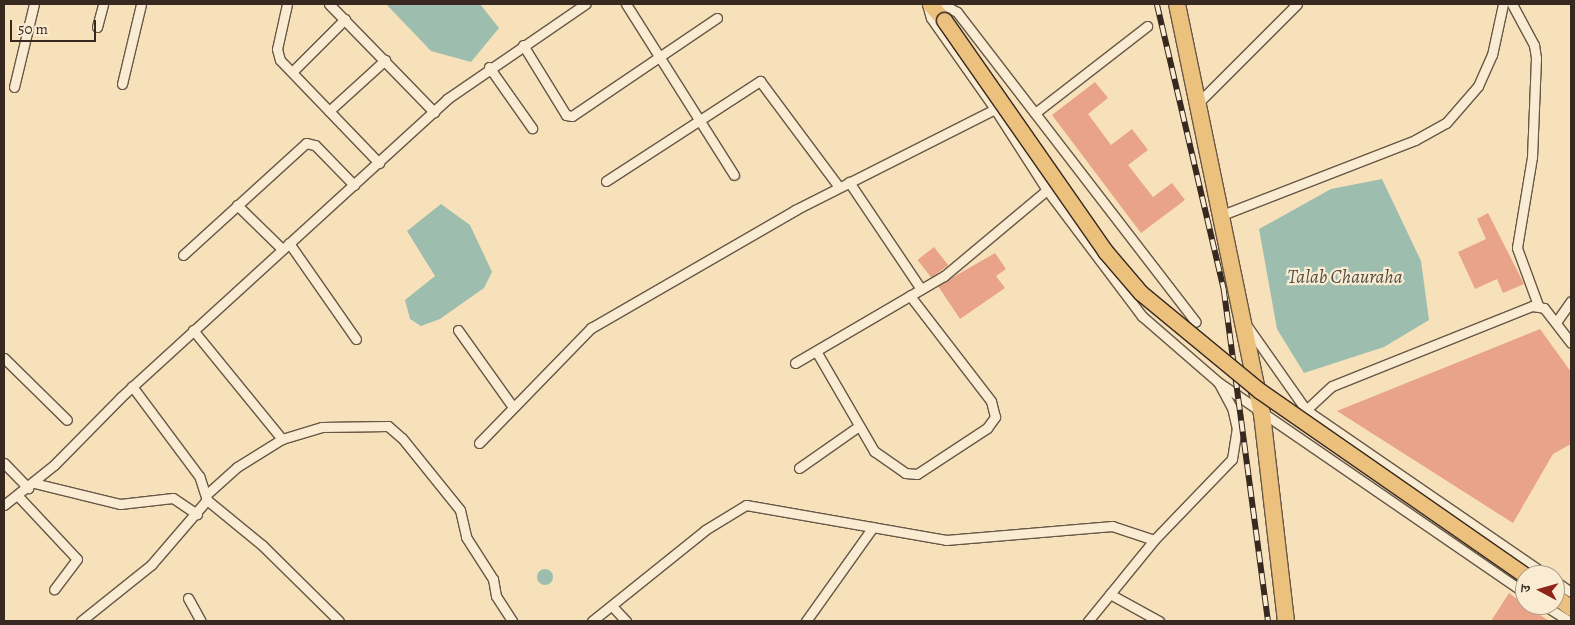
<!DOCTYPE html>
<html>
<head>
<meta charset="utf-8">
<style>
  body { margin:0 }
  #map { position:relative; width:1575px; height:625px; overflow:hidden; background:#f7e1ba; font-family:Alegreya,"Noto Serif Devanagari",serif }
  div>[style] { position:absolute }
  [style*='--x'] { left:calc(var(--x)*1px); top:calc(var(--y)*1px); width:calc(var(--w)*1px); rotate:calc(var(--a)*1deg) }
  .water>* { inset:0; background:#9dbeaf }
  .round { border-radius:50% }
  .building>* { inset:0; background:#e9a389; transform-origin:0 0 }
  .roads { filter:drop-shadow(1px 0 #675746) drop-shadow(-1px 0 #675746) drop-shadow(0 1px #675746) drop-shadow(0 -1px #675746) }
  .street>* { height:9px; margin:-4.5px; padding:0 4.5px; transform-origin:4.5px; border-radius:4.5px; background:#faecd2 }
  .primary>* { height:15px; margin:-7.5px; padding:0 7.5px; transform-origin:7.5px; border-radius:7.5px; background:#ecc07d }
  .highway>* { height:16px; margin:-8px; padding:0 8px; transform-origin:8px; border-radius:8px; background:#ecc07d }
  .rail>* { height:5.5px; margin-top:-2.75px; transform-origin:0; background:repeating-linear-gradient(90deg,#faecd2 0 11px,#372920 0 22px); box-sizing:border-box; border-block:1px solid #372920 }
  .bridges { filter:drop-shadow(1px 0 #372920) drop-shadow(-1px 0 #372920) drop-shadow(0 1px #372920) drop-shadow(0 -1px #372920) }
  .primary-bridge>* { height:15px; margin:-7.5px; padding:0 7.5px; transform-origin:7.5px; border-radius:7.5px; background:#ecc07d }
  span { translate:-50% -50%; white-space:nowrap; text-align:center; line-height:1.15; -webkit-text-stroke:4.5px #faecd2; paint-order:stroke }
  .water-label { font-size:19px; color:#504e44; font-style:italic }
  .frame { position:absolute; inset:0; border:5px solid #372920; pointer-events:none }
  .north { position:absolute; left:1515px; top:565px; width:50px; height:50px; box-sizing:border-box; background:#faecd2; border:1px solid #ac9e8b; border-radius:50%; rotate:276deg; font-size:14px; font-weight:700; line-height:20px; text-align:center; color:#372920 }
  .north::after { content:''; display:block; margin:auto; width:18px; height:22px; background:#8f2418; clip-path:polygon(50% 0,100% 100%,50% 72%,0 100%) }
  .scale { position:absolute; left:10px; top:20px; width:86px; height:22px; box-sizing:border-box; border:2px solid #372920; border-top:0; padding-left:6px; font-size:15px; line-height:18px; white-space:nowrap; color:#372920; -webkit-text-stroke:4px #faecd2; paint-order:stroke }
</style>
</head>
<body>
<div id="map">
  <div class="water">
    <i style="clip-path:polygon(386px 4px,480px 4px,499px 28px,471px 62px,431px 51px)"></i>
    <i style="clip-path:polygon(1382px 179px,1421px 261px,1429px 320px,1384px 347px,1304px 373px,1277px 329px,1259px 229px,1331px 189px)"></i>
    <i style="clip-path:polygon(441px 204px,470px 225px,492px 272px,484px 288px,440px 319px,421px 326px,410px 319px,405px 300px,435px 276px,407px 231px)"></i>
    <i class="round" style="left:537px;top:569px;width:16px;height:16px"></i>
  </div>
  <div class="building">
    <i style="clip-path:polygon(1095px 82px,1108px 98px,1088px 114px,1111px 145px,1132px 129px,1148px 150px,1128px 165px,1153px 197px,1172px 183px,1185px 200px,1141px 233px,1052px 115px)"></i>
    <i style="clip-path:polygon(1488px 213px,1524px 284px,1503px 293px,1497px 279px,1475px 289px,1458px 252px,1486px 239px,1477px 219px)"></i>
    <i style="left:934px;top:247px;width:23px;height:21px;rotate:52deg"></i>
    <i style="clip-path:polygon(995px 253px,1006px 269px,996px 276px,1005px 288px,960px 319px,938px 286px)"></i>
    <i style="clip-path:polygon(1540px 329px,1571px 372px,1571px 444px,1553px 454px,1513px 523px,1337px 411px)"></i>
    <i style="clip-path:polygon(1509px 593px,1525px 605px,1549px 621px,1491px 621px)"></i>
  </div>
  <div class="roads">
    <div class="street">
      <i style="--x:287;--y:4;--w:46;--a:102.5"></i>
      <i style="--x:277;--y:49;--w:11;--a:75"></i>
      <i style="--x:280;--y:60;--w:143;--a:46.1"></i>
      <i style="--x:329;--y:4;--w:151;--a:45.8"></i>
      <i style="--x:626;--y:4;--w:202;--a:57.7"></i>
      <i style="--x:942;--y:4;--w:17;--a:28"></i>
      <i style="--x:957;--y:12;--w:391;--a:52.4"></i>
      <i style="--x:1512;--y:4;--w:47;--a:61.8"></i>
      <i style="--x:1534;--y:45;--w:13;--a:81"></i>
      <i style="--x:1536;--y:58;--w:99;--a:92.3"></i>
      <i style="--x:1532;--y:157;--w:92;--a:99.4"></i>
      <i style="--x:1517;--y:248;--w:61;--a:69.8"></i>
      <i style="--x:97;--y:27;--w:24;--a:-75"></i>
      <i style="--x:523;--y:45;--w:82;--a:58.4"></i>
      <i style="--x:566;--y:115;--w:6;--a:9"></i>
      <i style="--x:572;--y:116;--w:175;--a:-34.1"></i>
      <i style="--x:489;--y:67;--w:75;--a:54.8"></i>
      <i style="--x:292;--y:72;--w:75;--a:-45"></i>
      <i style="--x:122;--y:84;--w:82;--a:-76.6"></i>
      <i style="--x:14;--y:87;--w:85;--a:-76.5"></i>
      <i style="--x:1198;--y:103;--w:140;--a:-45"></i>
      <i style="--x:995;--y:109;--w:96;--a:57.3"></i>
      <i style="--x:1047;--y:190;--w:158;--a:53"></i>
      <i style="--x:1142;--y:316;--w:101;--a:41"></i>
      <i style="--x:1218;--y:382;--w:373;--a:34.5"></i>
      <i style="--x:329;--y:111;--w:76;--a:-42.3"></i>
      <i style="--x:1035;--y:113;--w:142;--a:-37.8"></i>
      <i style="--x:606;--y:181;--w:184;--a:-33"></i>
      <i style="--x:760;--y:81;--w:132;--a:53.3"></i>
      <i style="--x:849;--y:182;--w:129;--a:56.1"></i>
      <i style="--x:237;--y:205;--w:63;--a:44.4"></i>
      <i style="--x:1222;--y:215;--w:207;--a:-21.2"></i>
      <i style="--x:1415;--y:140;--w:35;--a:-29"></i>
      <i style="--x:1446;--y:123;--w:49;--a:-49.1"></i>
      <i style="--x:1478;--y:86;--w:34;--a:-66"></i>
      <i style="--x:1492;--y:55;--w:52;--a:-77.8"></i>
      <i style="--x:289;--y:243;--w:117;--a:55.1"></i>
      <i style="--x:183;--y:255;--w:166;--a:-42.3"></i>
      <i style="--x:306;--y:143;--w:9;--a:13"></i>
      <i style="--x:315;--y:145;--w:56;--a:45.7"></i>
      <i style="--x:1557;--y:321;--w:24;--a:-55"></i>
      <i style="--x:1247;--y:326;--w:103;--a:54.9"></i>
      <i style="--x:1306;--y:410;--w:291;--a:34.5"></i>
      <i style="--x:193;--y:330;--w:141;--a:50.8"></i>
      <i style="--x:458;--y:330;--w:95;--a:54.5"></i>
      <i style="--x:816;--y:351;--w:116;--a:59.9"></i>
      <i style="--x:874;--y:451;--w:38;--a:35"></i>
      <i style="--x:905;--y:473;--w:12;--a:5"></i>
      <i style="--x:917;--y:474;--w:84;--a:-33.3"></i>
      <i style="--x:987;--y:428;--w:14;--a:-54"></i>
      <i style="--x:995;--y:417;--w:16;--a:-104"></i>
      <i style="--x:991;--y:401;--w:133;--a:-127.6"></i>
      <i style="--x:4;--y:358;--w:88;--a:44.5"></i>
      <i style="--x:795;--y:363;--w:173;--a:-30.3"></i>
      <i style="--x:944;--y:276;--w:134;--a:-39.9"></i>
      <i style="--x:1306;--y:410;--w:35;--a:-43"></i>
      <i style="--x:1332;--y:386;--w:215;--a:-21.8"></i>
      <i style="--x:1532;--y:306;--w:12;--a:9"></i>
      <i style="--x:1544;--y:308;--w:44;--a:52.4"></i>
      <i style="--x:479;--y:443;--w:161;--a:-45.8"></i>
      <i style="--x:591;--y:328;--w:236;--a:-30"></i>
      <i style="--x:795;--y:210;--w:224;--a:-26.8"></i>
      <i style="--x:995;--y:109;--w:111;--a:-125.1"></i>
      <i style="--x:931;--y:18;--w:15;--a:-106"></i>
      <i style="--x:4;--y:463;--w:35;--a:46"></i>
      <i style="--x:799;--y:468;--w:73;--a:-35"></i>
      <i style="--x:34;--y:483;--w:89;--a:13.7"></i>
      <i style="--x:120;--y:504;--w:53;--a:-6.5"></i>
      <i style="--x:173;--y:498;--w:29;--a:34"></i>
      <i style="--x:207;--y:494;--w:40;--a:-42"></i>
      <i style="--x:237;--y:467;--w:53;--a:-31.9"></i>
      <i style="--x:282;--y:439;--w:42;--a:-16.7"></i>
      <i style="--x:322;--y:427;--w:66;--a:-0.9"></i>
      <i style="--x:388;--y:426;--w:18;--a:41"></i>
      <i style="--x:402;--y:438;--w:92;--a:51.1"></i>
      <i style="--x:460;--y:510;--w:28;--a:77"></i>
      <i style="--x:466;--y:537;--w:50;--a:57.3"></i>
      <i style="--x:493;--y:579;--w:17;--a:80"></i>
      <i style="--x:496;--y:596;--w:30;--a:57"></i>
      <i style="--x:18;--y:496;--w:86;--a:46.9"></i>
      <i style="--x:77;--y:559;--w:38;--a:127"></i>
      <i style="--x:207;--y:500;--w:71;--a:39.3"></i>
      <i style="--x:262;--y:545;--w:108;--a:44.6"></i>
      <i style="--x:4;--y:505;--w:64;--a:-38.7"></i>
      <i style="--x:54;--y:465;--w:95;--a:-45.4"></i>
      <i style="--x:121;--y:397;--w:442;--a:-42.4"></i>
      <i style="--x:447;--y:99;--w:168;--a:-34.5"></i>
      <i style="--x:1555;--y:581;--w:19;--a:35"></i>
      <i style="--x:1110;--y:594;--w:56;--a:28.9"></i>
      <i style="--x:188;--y:598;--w:26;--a:61"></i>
      <i style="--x:1544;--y:605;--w:30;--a:33"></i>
      <i style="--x:612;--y:606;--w:21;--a:47"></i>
      <i style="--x:81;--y:621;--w:90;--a:-38.7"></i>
      <i style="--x:151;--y:565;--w:86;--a:-49.3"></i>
      <i style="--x:207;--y:500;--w:25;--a:-108"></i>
      <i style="--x:199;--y:476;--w:112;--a:-126.7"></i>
      <i style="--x:592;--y:621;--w:145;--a:-38.8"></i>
      <i style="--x:705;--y:530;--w:48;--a:-31.4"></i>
      <i style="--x:746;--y:505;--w:203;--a:9.9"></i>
      <i style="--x:946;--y:540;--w:167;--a:-4.8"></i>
      <i style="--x:1112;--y:526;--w:44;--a:18.4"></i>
      <i style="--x:806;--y:621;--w:115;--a:-54.5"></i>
      <i style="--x:1088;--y:621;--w:104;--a:-50.8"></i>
      <i style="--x:1154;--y:540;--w:112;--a:-46.1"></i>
      <i style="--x:1232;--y:459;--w:30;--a:-81"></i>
      <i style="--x:1237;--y:429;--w:22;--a:-103"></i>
      <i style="--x:1232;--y:408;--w:27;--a:-118"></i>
    </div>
    <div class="primary">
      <i style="--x:930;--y:4;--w:21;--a:49"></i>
      <i style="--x:1555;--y:596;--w:20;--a:37"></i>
    </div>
    <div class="highway">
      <i style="--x:1177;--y:4;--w:419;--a:78.3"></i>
      <i style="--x:1262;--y:414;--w:208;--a:83.4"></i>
    </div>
  </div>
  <div class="rail">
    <i style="--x:1157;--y:4;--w:294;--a:76.8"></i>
    <i style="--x:1224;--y:290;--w:334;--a:82.4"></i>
  </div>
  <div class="bridges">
    <div class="primary-bridge">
      <i style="--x:944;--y:20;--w:282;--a:55.1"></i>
      <i style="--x:1105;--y:251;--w:55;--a:49.4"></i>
      <i style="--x:1141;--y:293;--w:154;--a:39.5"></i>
      <i style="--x:1260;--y:391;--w:323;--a:34.8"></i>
    </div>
  </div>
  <div class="water-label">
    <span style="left:1345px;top:278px">Talab Chauraha</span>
  </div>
  <div class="frame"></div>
  <div class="north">उ</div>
  <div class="scale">50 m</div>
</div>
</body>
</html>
